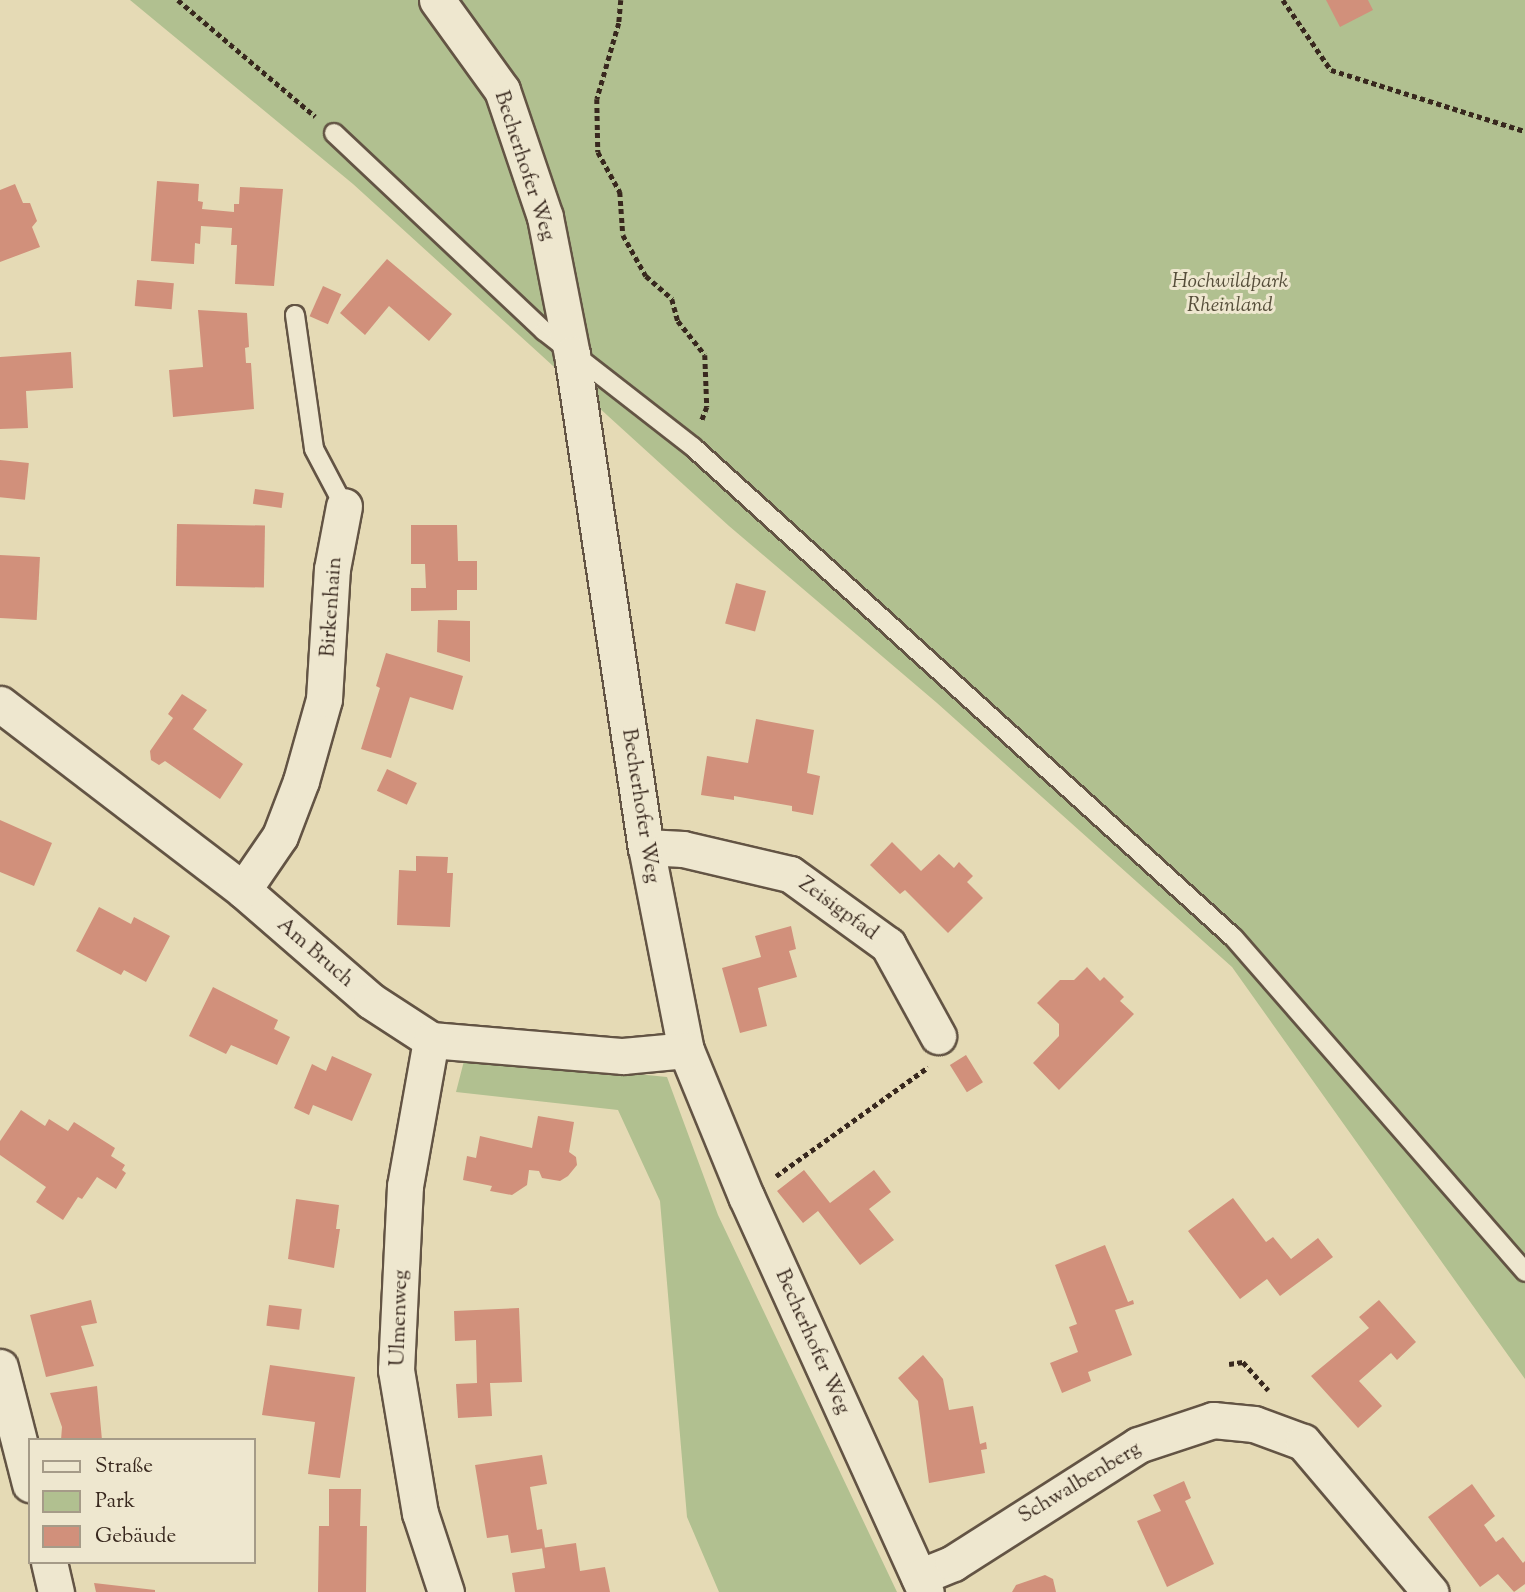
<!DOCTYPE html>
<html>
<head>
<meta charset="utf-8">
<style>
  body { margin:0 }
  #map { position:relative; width:1525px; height:1592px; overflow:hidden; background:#e5dab5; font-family:"Sorts Mill Goudy",serif }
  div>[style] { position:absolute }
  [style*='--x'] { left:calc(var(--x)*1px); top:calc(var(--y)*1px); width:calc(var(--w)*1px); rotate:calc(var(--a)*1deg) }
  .green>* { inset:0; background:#b1c090 }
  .building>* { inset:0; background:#d1907b; transform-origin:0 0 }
  .path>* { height:4.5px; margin-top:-2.25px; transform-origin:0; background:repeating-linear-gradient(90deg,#38281e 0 5px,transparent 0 8.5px) }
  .roads { filter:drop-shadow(2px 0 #635444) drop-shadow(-2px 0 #635444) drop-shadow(0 2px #635444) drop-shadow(0 -2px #635444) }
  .lane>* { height:18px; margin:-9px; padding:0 9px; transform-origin:9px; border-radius:9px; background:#eee7cf }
  .street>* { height:35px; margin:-17.5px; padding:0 17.5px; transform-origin:17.5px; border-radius:17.5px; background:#eee7cf }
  span { translate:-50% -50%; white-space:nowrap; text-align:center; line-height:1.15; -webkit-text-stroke:6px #eee7cf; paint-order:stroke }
  .street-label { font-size:21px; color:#38281e }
  .park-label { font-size:21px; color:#564e3a; font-style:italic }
  .legend { position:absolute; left:28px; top:1438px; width:228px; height:126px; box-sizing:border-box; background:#eee7cf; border:2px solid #a59b88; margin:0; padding:9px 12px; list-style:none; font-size:21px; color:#38281e }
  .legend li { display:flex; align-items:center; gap:14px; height:35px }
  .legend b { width:35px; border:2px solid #a59b88 }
</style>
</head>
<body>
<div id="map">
  <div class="green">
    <i style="clip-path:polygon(130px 0,1525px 0,1525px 1379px,1232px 967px,937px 703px,729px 526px,353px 184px)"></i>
    <i style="clip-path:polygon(465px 1057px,667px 1077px,718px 1215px,897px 1592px,719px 1592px,687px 1517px,660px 1201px,618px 1110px,456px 1092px)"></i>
  </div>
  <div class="building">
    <i style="clip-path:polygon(1326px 0,1368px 0,1373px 10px,1340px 27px)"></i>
    <i style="clip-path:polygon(157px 181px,199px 184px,198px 201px,203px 202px,202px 209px,234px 212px,234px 204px,239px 204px,240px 187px,283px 189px,274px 286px,235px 284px,237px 245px,231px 245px,232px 228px,201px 226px,200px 244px,195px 243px,194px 264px,151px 261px)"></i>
    <i style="clip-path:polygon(15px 184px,23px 203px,30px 203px,37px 221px,32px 227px,40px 247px,0 262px,0 190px)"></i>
    <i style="clip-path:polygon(387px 259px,452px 314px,429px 341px,389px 306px,365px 335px,340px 313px)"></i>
    <i style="left:137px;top:280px;width:37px;height:26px;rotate:5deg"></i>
    <i style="left:323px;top:286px;width:20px;height:33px;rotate:24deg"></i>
    <i style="clip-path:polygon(198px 310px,247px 313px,249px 347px,245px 348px,246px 363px,251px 363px,254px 409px,173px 417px,169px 370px,203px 367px)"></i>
    <i style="clip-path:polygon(71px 352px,73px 388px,26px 391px,28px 428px,0 429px,0 357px)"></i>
    <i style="left:0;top:460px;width:29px;height:37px;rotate:6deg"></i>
    <i style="left:255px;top:489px;width:29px;height:15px;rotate:8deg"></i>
    <i style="left:177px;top:524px;width:88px;height:62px;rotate:1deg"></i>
    <i style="clip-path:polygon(411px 525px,457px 525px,458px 561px,477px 561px,477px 590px,457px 590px,457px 610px,411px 611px,411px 588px,426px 588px,425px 564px,411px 564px)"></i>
    <i style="left:0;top:555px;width:40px;height:63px;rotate:3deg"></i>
    <i style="left:736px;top:583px;width:31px;height:42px;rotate:15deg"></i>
    <i style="clip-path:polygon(438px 620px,470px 621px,470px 662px,437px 652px)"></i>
    <i style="clip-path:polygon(386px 653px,463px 676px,453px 710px,410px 697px,391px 758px,361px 749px,380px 688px,376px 686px)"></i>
    <i style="clip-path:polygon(182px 694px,207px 710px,193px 729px,243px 764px,220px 799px,165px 761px,159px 765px,151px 760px,150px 751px,173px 718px,168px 714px)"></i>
    <i style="clip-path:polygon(756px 719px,814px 730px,807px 773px,820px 776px,813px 815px,792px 811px,792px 806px,734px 796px,734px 800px,701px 795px,707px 756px,748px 763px)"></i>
    <i style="left:387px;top:769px;width:33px;height:24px;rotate:25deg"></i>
    <i style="clip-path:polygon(0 820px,52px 843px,34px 886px,0 872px)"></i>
    <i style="clip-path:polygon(892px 842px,921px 871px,939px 854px,954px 868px,959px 862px,973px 876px,967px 882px,983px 898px,948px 933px,905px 890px,900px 894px,870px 865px)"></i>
    <i style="clip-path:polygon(416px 856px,448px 857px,447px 873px,453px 873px,450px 927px,397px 925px,399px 870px,416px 871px)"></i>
    <i style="clip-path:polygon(99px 907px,131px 924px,134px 917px,170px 936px,146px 982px,124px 970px,121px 975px,76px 951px)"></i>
    <i style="clip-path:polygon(791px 926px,796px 949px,789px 951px,797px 977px,758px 988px,767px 1026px,740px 1033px,722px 968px,761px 957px,755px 936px)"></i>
    <i style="clip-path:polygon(1087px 967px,1100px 981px,1104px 977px,1124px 997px,1120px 1001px,1134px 1014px,1059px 1090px,1033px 1063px,1059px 1036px,1059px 1024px,1037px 1003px,1060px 980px,1074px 980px)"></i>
    <i style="clip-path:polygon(213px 987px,278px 1020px,274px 1029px,290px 1037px,277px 1065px,231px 1045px,226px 1054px,189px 1036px)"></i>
    <i style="left:966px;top:1055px;width:32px;height:19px;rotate:58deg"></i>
    <i style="clip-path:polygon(332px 1056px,372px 1074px,352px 1121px,313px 1105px,309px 1115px,294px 1108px,312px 1064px,326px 1071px)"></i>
    <i style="clip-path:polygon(21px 1110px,45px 1126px,49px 1119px,68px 1131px,74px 1122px,115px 1148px,111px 1156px,125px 1165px,122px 1170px,126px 1173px,116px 1189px,97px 1177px,82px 1199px,78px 1197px,63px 1220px,36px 1202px,46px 1187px,0 1155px,0 1141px)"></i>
    <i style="clip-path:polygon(538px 1116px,574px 1122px,569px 1152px,576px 1157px,577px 1165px,568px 1176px,560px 1181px,542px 1178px,539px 1171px,529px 1170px,527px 1185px,512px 1195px,490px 1191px,492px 1186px,463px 1180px,467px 1156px,476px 1158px,480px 1136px,532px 1148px)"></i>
    <i style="clip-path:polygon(804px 1170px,830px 1203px,874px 1170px,891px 1192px,869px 1209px,894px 1240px,860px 1265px,818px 1211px,803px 1223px,777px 1191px)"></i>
    <i style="clip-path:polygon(1233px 1198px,1266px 1242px,1273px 1237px,1291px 1259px,1318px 1238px,1333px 1257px,1280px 1296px,1267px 1279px,1240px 1299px,1188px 1231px)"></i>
    <i style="clip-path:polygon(296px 1199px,339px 1205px,336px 1229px,340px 1229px,334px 1268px,288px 1259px)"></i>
    <i style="clip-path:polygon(1105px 1245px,1128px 1302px,1133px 1300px,1134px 1304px,1115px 1310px,1132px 1355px,1088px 1372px,1091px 1381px,1062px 1393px,1050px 1363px,1078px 1352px,1069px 1327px,1077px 1324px,1055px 1265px)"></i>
    <i style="clip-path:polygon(91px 1300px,97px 1323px,81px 1326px,94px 1366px,46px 1377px,30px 1315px)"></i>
    <i style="clip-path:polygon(1379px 1300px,1416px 1342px,1397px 1360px,1391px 1353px,1359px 1381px,1382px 1406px,1358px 1428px,1311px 1376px,1369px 1328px,1359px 1317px)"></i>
    <i style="left:269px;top:1305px;width:33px;height:21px;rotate:7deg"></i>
    <i style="clip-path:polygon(519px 1308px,522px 1382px,490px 1383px,492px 1416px,458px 1418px,456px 1384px,477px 1383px,476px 1340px,455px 1341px,454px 1311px)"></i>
    <i style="clip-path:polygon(923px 1355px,943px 1379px,949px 1410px,973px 1406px,980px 1444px,986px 1442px,987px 1449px,981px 1450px,985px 1473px,929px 1483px,918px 1401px,898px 1378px)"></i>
    <i style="clip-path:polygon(270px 1365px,355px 1377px,340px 1478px,308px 1474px,315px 1422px,262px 1415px)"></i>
    <i style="clip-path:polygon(97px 1386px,102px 1440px,61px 1440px,62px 1427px,50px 1393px)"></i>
    <i style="clip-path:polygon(542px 1455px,547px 1484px,530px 1487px,537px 1530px,542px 1529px,545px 1548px,511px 1553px,508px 1535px,487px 1538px,475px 1465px)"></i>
    <i style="clip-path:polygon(1184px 1481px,1191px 1498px,1185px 1501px,1214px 1564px,1167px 1587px,1137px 1521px,1161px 1511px,1153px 1495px)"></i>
    <i style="clip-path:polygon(1472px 1484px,1495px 1516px,1484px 1525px,1496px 1542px,1503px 1537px,1523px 1563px,1525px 1561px,1525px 1584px,1514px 1592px,1498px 1574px,1480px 1587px,1428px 1517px)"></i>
    <i style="clip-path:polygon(329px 1489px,361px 1489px,360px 1526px,367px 1526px,366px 1592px,318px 1592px,319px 1526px,329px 1526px)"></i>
    <i style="clip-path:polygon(576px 1543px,580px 1571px,605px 1567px,610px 1592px,515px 1592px,512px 1573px,545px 1568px,542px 1548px)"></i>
    <i style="clip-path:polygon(1045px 1575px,1053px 1579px,1056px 1592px,1012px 1592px,1016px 1585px)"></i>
    <i style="clip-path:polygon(94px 1583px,155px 1590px,155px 1592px,96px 1592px)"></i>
  </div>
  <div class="path">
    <i style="--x:178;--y:0;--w:180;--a:40.3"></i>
    <i style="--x:621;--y:0;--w:23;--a:95"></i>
    <i style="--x:619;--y:23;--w:79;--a:106.1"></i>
    <i style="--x:597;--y:99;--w:53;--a:88.9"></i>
    <i style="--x:598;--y:152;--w:46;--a:61.2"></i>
    <i style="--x:620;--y:192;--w:43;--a:86"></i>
    <i style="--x:623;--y:235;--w:47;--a:60.7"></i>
    <i style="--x:646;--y:276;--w:35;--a:41"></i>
    <i style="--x:672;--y:299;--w:23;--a:75"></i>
    <i style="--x:678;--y:321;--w:43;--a:51.5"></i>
    <i style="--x:705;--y:355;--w:52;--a:87.8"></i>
    <i style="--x:707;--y:407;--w:14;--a:111"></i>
    <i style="--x:1283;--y:0;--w:85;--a:55.6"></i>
    <i style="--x:1331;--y:70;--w:203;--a:17.5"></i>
    <i style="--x:776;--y:1176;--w:187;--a:-35.6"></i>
    <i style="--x:1229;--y:1364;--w:14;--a:-8"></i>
    <i style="--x:1243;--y:1362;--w:38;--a:48"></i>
  </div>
  <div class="roads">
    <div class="lane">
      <i style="--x:334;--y:133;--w:289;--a:43.3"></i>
      <i style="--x:544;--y:331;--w:189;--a:37.9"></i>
      <i style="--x:693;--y:447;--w:731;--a:42.23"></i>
      <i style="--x:1234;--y:938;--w:443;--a:48.9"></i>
      <i style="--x:295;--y:315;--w:135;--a:81.9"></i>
      <i style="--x:314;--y:449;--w:64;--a:62.2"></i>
    </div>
    <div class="street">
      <i style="--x:437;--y:0;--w:111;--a:54.2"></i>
      <i style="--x:502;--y:90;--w:134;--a:71.3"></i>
      <i style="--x:545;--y:217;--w:140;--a:78.9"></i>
      <i style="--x:572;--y:354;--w:499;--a:81.5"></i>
      <i style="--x:646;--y:847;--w:207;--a:78.9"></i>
      <i style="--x:686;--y:1050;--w:158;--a:67.7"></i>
      <i style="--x:746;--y:1196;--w:435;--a:65.6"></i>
      <i style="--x:0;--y:704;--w:306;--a:37.4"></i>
      <i style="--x:243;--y:890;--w:169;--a:40.9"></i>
      <i style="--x:371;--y:1001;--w:72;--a:33"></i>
      <i style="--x:431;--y:1040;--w:193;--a:4.8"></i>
      <i style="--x:623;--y:1056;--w:63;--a:-5.4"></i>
      <i style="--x:646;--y:847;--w:37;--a:3"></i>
      <i style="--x:683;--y:849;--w:110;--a:13.2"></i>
      <i style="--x:790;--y:874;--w:121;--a:35.9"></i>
      <i style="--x:888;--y:945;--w:104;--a:61.2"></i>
      <i style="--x:243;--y:890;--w:65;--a:-55.6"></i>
      <i style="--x:280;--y:836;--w:59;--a:-69.1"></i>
      <i style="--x:301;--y:781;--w:85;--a:-74.3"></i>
      <i style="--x:324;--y:699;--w:130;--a:-86.5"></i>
      <i style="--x:332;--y:569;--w:64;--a:-79.2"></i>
      <i style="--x:431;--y:1040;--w:148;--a:100.1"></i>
      <i style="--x:405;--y:1186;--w:184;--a:92.8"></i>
      <i style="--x:396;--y:1370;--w:145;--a:80.5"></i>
      <i style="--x:420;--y:1513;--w:83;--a:71.8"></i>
      <i style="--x:0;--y:1367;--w:121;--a:75.6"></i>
      <i style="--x:49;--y:1562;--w:31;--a:77"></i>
      <i style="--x:919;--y:1577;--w:37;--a:-22"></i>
      <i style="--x:953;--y:1563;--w:219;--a:-32.5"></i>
      <i style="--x:1138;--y:1445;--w:79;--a:-18.4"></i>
      <i style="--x:1213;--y:1420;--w:41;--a:5.6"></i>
      <i style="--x:1254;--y:1424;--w:52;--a:20.2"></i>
      <i style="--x:1303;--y:1442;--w:197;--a:49.7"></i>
    </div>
  </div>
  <div class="street-label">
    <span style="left:524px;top:166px;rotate:72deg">Becherhofer Weg</span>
    <span style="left:332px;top:607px;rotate:-86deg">Birkenhain</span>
    <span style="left:640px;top:806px;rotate:81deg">Becherhofer Weg</span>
    <span style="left:838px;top:909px;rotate:36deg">Zeisigpfad</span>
    <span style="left:315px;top:953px;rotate:41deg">Am Bruch</span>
    <span style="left:400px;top:1318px;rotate:-88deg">Ulmenweg</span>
    <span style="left:812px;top:1342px;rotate:66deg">Becherhofer Weg</span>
    <span style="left:1080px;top:1483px;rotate:-31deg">Schwalbenberg</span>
  </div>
  <div class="park-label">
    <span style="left:1230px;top:294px">Hochwildpark<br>Rheinland</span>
  </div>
  <ul class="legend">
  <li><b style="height:9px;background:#eee7cf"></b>Straße</li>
  <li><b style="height:19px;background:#b1c090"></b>Park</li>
  <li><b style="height:19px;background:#d1907b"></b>Gebäude</li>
  </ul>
</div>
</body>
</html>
